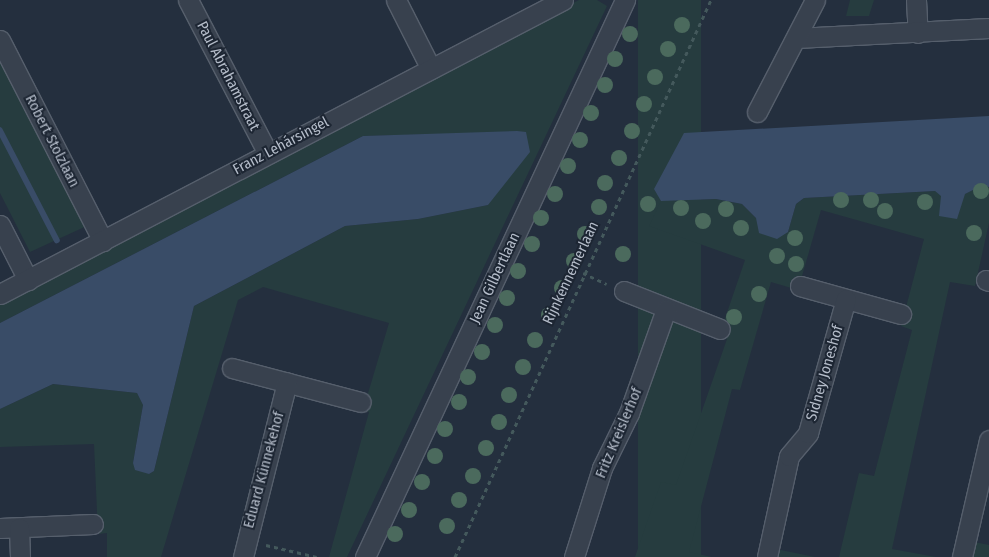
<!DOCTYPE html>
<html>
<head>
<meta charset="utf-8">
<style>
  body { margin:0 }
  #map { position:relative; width:989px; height:557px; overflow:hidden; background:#242f3e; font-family:"Fira Sans Condensed",sans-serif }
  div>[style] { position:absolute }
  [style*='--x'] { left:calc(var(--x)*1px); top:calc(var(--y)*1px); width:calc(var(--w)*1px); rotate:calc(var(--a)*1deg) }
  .green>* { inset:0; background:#263c3f; transform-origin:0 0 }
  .water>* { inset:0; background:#394c67 }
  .stream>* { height:5.5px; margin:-2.75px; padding:0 2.75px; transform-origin:2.75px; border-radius:2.75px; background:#394c67 }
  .path>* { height:3px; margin-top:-1.5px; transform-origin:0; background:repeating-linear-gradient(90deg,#44595c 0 4px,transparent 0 8px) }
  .roads { filter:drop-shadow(1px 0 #565f6c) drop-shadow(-1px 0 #565f6c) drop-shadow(0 1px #565f6c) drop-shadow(0 -1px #565f6c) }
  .street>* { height:19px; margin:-9.5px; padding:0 9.5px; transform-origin:9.5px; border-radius:9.5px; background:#38414e }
  .trees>* { width:16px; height:16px; margin:-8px; border-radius:50%; background:#4b6a5d }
  span { translate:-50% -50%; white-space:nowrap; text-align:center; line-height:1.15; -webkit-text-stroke:4px #1d2633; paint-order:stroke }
  .street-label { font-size:15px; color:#b4bcc9 }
</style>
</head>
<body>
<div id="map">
  <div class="green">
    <i style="clip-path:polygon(579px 0,597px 0,607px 6px,347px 557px,329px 557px,369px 412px,363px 410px,389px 323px,263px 287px,238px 300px,161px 557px,107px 557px,107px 533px,98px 534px,94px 444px,0 447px,0 409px,53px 384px,137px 393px,143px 405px,133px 463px,149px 474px,154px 471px,194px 306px,345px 226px,418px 219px,488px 205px,526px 132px,363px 136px,0 323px,0 301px)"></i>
    <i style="left:638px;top:0;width:63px;height:615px"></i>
    <i style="clip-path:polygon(850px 0,874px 0,869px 16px,846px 16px)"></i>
    <i style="clip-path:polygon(0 46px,91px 224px,30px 252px,0 193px)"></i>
    <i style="clip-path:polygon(981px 186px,989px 187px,989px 223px,975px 286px,950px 282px,892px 549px,936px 557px,839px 557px,859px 473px,874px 476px,912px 330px,901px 326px,924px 239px,821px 210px,798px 290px,771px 282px,740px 390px,732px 389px,689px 552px,712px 557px,635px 557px,661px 482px,676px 485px,727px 339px,719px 336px,745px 260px,649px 226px,661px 201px,716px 199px,742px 204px,756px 218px,788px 232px,796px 204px,804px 198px,935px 191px,941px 195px,965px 194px)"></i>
    <i style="clip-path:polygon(974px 542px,989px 545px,989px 557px,972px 557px)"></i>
    <i style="clip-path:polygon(776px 549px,815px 557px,774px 557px)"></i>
  </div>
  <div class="water">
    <i style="clip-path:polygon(989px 116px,989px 187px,981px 186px,965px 194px,957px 219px,939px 216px,941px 196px,935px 191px,804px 198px,796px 204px,788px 232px,777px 239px,759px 233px,756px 218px,742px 204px,716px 199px,661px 201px,654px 189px,684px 133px)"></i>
    <i style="clip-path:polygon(517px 131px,526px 132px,530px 152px,488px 205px,418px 219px,345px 226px,194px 306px,154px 471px,149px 474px,135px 470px,133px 463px,143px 405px,137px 393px,53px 384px,0 409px,0 323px,363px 136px)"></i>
  </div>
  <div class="stream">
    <i style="--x:0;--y:130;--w:124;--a:62.6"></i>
  </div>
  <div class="path">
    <i style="--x:583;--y:273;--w:26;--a:25"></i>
    <i style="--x:266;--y:545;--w:52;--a:13.2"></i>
    <i style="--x:455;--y:557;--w:613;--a:-65.32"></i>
  </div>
  <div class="roads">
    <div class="street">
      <i style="--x:188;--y:0;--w:171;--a:62.5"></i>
      <i style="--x:396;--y:0;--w:77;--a:63.1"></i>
      <i style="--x:916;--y:0;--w:33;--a:87"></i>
      <i style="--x:796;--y:38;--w:193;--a:-3"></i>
      <i style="--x:0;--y:40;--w:226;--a:62.9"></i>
      <i style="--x:757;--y:112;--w:126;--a:-62.6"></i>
      <i style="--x:0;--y:225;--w:62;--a:63"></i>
      <i style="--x:986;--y:280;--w:3;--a:18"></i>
      <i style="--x:800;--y:286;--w:105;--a:15.5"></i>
      <i style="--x:624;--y:291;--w:103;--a:21.6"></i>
      <i style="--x:0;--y:294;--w:635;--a:-27.57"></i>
      <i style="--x:232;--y:368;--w:133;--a:14.8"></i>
      <i style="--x:0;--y:528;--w:93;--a:-2.5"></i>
      <i style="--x:19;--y:528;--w:29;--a:88"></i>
      <i style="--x:243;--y:557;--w:180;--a:-75.9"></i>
      <i style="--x:365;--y:557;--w:615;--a:-64.98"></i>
      <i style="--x:574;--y:557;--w:93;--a:-72.5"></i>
      <i style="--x:602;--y:468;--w:61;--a:-63.9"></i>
      <i style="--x:629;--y:413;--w:110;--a:-70.4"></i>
      <i style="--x:767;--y:557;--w:103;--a:-77.7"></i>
      <i style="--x:789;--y:456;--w:30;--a:-50"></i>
      <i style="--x:808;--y:433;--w:139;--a:-74.2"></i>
      <i style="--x:962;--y:557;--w:120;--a:-77"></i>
    </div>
  </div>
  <div class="trees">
    <i style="left:682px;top:25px"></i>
    <i style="left:630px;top:34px"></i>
    <i style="left:668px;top:49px"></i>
    <i style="left:615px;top:59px"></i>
    <i style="left:655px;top:77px"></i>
    <i style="left:605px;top:85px"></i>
    <i style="left:644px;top:104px"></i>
    <i style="left:591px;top:113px"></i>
    <i style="left:632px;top:131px"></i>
    <i style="left:580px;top:140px"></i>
    <i style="left:619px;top:158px"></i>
    <i style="left:568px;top:166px"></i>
    <i style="left:605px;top:183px"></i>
    <i style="left:981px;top:191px"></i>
    <i style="left:555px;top:194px"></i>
    <i style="left:841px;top:200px"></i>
    <i style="left:871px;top:200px"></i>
    <i style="left:925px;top:202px"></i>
    <i style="left:648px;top:204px"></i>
    <i style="left:599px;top:207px"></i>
    <i style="left:681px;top:208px"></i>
    <i style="left:726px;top:209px"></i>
    <i style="left:885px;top:211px"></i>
    <i style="left:541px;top:218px"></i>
    <i style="left:703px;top:221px"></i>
    <i style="left:741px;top:228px"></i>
    <i style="left:974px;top:233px"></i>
    <i style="left:585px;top:234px"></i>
    <i style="left:795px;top:238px"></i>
    <i style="left:532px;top:244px"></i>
    <i style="left:623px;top:254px"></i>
    <i style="left:777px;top:256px"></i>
    <i style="left:574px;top:261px"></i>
    <i style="left:796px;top:264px"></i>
    <i style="left:518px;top:271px"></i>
    <i style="left:562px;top:288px"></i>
    <i style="left:759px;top:294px"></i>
    <i style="left:507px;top:298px"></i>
    <i style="left:549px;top:315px"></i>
    <i style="left:734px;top:317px"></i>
    <i style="left:495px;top:325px"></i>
    <i style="left:535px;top:340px"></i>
    <i style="left:482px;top:352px"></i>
    <i style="left:523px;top:367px"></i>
    <i style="left:468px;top:377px"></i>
    <i style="left:509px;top:395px"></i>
    <i style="left:459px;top:402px"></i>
    <i style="left:499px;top:422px"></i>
    <i style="left:445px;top:429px"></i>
    <i style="left:486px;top:448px"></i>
    <i style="left:435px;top:456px"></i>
    <i style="left:473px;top:476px"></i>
    <i style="left:422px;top:482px"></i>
    <i style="left:459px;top:500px"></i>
    <i style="left:409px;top:510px"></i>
    <i style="left:447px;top:526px"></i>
    <i style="left:395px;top:534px"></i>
  </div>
  <div class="street-label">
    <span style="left:228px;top:76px;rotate:63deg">Paul Abrahamstraat</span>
    <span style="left:52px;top:141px;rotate:63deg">Robert Stolzlaan</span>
    <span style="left:281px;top:146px;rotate:-28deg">Franz Lehársingel</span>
    <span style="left:571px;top:273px;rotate:-65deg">Rijnkennemerlaan</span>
    <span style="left:495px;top:278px;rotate:-65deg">Jean Gilbertlaan</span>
    <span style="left:825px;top:373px;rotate:-74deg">Sidney Joneshof</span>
    <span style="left:619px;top:433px;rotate:-67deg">Fritz Kreislerhof</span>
    <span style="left:264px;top:470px;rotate:-75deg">Eduard Künnekehof</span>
  </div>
</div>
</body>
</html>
